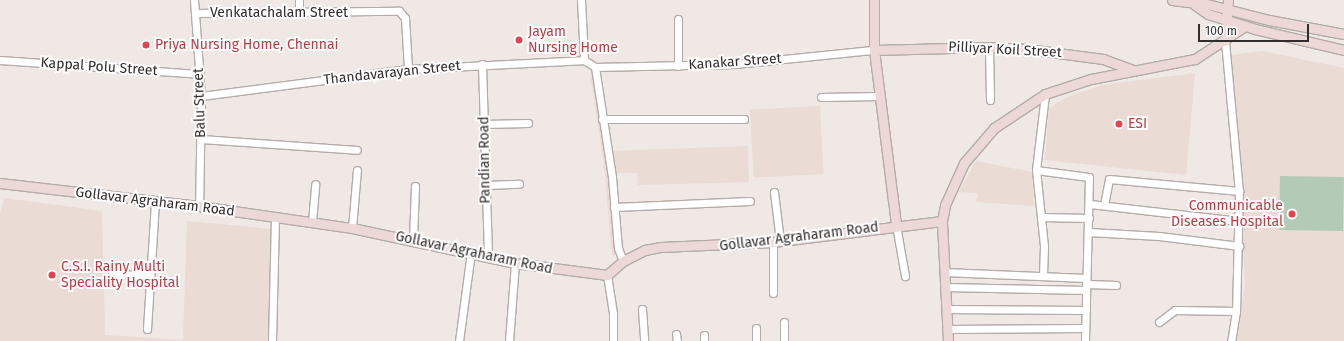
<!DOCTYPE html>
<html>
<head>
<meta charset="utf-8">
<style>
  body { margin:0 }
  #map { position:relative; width:1344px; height:341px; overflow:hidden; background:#efe8e4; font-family:"Fira Sans",sans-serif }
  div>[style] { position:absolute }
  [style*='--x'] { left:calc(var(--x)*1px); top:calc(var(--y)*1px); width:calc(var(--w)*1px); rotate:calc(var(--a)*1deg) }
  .built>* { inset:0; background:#eadbd4; transform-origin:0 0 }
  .green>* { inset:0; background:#b3cab7; transform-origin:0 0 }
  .roads { filter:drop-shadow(1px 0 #b3aca8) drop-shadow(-1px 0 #b3aca8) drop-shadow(0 1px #b3aca8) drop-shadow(0 -1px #b3aca8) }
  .street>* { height:7px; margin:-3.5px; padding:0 3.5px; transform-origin:3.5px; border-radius:3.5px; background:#fff }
  .secondary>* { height:9px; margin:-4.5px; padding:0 4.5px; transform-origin:4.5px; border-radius:4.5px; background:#edd8d8 }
  .dots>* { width:11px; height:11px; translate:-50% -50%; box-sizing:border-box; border:2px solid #fff; border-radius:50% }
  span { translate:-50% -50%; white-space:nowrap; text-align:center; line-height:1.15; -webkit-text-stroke:4px #fff; paint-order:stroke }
  .street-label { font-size:14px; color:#302d2c }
  .health-label { font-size:14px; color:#be3a42 }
  .left { translate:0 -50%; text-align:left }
  .right { translate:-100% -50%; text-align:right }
  .scale { position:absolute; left:1198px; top:24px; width:111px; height:18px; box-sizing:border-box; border:2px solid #302d2c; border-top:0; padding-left:5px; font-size:12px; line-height:14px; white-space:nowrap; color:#302d2c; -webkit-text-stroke:3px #fff; paint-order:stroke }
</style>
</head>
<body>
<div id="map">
  <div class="built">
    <i style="clip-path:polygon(1262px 51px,1344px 68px,1344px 341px,1237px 341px,1245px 284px,1232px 55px)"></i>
    <i style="clip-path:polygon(590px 73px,600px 73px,610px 151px,748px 146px,749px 182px,638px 185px,637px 173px,614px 173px,624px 253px,612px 256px,604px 164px)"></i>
    <i style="clip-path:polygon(1195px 73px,1186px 175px,1045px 160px,1049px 108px,1070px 96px,1102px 85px)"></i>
    <i style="left:820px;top:106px;width:68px;height:70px;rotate:87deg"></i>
    <i style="clip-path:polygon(976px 161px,1032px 172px,1034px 206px,976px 202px,978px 193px,959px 192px)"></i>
    <i style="clip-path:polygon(4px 198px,102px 211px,105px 335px,183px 340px,187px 221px,272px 229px,269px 341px,0 341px,0 215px)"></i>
  </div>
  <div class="green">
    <i style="left:1280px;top:176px;width:64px;height:54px;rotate:1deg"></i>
  </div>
  <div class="roads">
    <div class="street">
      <i style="--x:194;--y:0;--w:96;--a:85.8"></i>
      <i style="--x:201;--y:96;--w:110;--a:91"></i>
      <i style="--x:581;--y:0;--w:60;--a:87.1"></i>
      <i style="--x:584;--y:60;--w:13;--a:32"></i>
      <i style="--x:595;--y:67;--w:140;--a:-1.2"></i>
      <i style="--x:735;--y:64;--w:140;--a:-5.8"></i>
      <i style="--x:196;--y:13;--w:203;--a:-0.6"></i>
      <i style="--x:399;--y:11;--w:9;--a:49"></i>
      <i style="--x:405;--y:18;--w:51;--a:86.6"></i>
      <i style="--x:299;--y:14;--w:14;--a:-90"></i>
      <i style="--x:678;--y:19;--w:47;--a:90"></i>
      <i style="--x:1225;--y:41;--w:151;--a:84.7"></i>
      <i style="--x:1239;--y:191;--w:120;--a:91.4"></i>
      <i style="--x:1236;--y:311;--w:30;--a:99"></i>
      <i style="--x:989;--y:47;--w:53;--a:88.9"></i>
      <i style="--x:0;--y:60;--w:199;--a:4"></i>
      <i style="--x:482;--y:64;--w:191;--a:88.2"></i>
      <i style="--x:595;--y:67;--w:111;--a:81.2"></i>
      <i style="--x:612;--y:177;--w:71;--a:85.2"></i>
      <i style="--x:618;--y:248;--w:14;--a:69"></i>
      <i style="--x:201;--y:96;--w:209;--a:-7.4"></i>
      <i style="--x:408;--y:69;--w:176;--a:-2.9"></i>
      <i style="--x:821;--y:97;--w:59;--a:-1"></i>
      <i style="--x:602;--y:119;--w:142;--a:0"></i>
      <i style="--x:484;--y:124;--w:44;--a:-1.3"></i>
      <i style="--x:201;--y:139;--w:156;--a:4"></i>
      <i style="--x:1036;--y:170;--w:53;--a:7.5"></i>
      <i style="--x:1089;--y:177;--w:164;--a:91.4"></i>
      <i style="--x:485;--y:185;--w:34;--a:-2"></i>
      <i style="--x:774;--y:192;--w:49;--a:83"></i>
      <i style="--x:1090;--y:204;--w:150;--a:6.5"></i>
      <i style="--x:1104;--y:205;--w:26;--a:-79"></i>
      <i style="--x:1109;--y:179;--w:131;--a:5.3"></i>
      <i style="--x:614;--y:207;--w:136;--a:-2.5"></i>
      <i style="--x:1041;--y:217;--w:48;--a:1.2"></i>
      <i style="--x:312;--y:222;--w:38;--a:-85"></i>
      <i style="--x:896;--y:225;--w:52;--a:80"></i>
      <i style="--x:352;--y:228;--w:58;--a:-85.1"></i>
      <i style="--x:1089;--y:232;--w:70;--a:3.3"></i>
      <i style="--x:1159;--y:236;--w:81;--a:7.1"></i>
      <i style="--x:413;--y:240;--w:54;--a:-87.9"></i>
      <i style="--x:773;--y:242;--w:51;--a:90"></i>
      <i style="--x:944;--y:272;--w:142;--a:2.4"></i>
      <i style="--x:112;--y:274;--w:36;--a:2"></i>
      <i style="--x:607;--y:275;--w:39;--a:81"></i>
      <i style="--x:613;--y:314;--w:27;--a:90"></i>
      <i style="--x:1043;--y:275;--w:29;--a:-88"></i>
      <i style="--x:1044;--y:246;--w:76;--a:-96"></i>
      <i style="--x:1036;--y:170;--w:77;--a:-83.2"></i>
      <i style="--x:1086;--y:284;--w:30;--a:2"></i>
      <i style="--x:945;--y:287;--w:141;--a:1.2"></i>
      <i style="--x:642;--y:309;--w:32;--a:86"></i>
      <i style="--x:946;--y:309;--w:140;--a:0.4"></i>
      <i style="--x:784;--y:322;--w:19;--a:90"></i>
      <i style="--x:1159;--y:322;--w:20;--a:-37"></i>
      <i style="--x:1175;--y:310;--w:61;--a:0.9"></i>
      <i style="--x:756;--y:328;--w:13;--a:90"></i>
      <i style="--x:147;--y:329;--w:128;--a:-86.4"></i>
      <i style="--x:948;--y:329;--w:137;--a:-0.4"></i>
      <i style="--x:676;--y:334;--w:7;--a:82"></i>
      <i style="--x:704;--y:335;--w:6;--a:90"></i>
      <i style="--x:272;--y:341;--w:124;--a:-88.6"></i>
      <i style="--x:459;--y:341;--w:90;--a:-82.3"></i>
      <i style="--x:509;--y:341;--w:78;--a:-85.6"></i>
    </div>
    <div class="secondary">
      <i style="--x:874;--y:0;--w:50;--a:90"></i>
      <i style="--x:874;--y:50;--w:176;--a:82.8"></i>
      <i style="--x:1172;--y:0;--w:35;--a:7"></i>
      <i style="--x:1207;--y:4;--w:64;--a:14.5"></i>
      <i style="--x:1269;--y:20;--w:76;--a:10.6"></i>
      <i style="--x:1195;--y:5;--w:16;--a:35"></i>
      <i style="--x:1208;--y:14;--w:49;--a:17.7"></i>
      <i style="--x:1255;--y:29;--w:91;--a:13.3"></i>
      <i style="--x:1225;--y:41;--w:41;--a:-85.8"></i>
      <i style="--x:874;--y:50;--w:115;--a:-1.5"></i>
      <i style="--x:989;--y:47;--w:38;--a:3"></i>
      <i style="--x:1027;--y:49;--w:77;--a:7.5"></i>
      <i style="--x:1103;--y:59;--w:32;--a:20"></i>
      <i style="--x:0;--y:183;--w:200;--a:6.6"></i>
      <i style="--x:199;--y:206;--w:155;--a:8.2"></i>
      <i style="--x:352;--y:228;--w:167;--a:12.1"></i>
      <i style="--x:515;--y:263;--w:93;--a:7.4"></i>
      <i style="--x:607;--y:275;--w:21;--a:-41"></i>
      <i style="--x:623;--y:261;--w:25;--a:-27"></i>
      <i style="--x:645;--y:250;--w:16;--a:-11"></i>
      <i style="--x:661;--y:247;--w:112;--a:-2.6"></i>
      <i style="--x:773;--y:242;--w:170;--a:-7.1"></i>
      <i style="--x:948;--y:341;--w:120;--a:-92.9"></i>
      <i style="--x:942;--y:221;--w:16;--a:-79"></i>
      <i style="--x:945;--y:205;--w:46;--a:-65.7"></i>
      <i style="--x:964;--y:163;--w:46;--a:-49.4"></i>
      <i style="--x:994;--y:128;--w:61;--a:-33.7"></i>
      <i style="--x:1045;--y:94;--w:48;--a:-18.1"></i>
      <i style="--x:1091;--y:79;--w:106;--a:-10.9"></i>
      <i style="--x:1195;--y:59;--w:60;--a:-33.4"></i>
    </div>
  </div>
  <div class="dots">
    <i style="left:519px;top:40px;background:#e0444e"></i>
    <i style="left:146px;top:45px;background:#e0444e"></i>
    <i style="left:1119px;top:124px;background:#e0444e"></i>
    <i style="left:1292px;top:214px;background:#e0444e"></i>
    <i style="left:52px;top:275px;background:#e0444e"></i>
  </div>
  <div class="street-label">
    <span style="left:279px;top:13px">Venkatachalam Street</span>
    <span style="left:1005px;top:50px;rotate:3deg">Pilliyar Koil Street</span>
    <span style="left:735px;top:62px;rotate:-4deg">Kanakar Street</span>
    <span style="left:99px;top:67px;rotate:4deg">Kappal Polu Street</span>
    <span style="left:392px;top:73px;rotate:-6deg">Thandavarayan Street</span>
    <span style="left:200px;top:103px;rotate:-92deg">Balu Street</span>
    <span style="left:485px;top:160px;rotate:-91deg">Pandian Road</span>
    <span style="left:155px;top:202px;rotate:7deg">Gollavar Agraharam Road</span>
    <span style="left:799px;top:237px;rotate:-7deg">Gollavar Agraharam Road</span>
    <span style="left:474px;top:253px;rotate:12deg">Gollavar Agraharam Road</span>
  </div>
  <div class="health-label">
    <span class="left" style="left:528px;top:40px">Jayam<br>Nursing Home</span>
    <span class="left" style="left:155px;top:45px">Priya Nursing Home, Chennai</span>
    <span class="left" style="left:1128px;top:124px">ESI</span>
    <span class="right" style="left:1283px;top:214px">Communicable<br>Diseases Hospital</span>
    <span class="left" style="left:61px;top:275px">C.S.I. Rainy Multi<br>Speciality Hospital</span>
  </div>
  <div class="scale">100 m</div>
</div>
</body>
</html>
